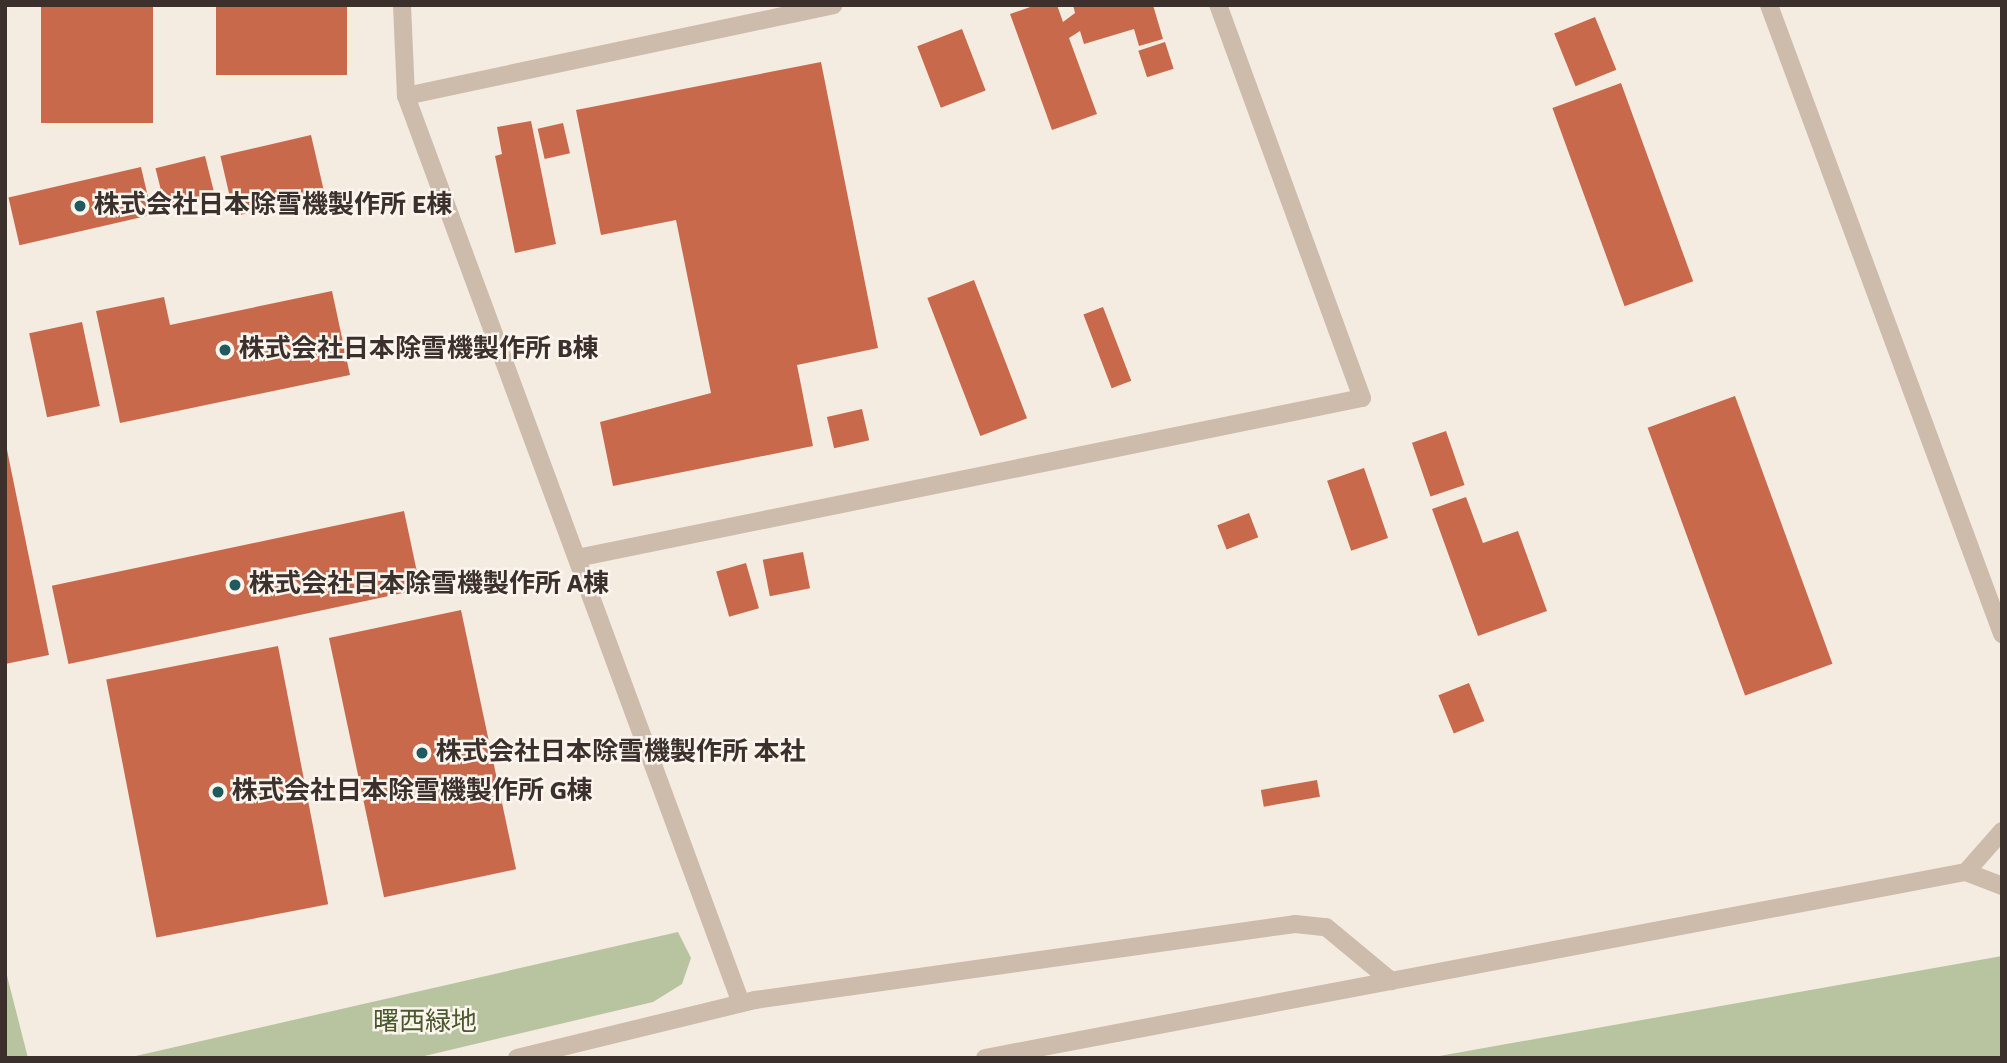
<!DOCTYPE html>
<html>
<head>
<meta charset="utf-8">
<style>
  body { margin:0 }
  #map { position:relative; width:2007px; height:1063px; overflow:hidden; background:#f4ebe1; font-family:Signika,"Noto Sans JP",sans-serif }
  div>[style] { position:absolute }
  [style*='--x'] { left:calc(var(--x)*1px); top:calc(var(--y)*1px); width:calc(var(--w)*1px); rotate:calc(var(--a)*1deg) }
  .green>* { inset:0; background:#b8c4a0 }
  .building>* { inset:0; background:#c8694b; transform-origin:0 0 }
  .service>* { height:18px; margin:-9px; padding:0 9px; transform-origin:9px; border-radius:9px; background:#cdbbac }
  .minor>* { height:18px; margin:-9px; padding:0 9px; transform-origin:9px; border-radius:9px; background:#cdbbac }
  .dots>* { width:19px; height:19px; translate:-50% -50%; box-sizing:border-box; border:4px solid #fbf5ee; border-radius:50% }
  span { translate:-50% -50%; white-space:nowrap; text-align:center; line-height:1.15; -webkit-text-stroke:5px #fbf5ee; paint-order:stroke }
  .poi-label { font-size:26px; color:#3b302b; font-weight:700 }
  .left { translate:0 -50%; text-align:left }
  .park-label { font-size:26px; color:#4a5a2e }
  .frame { position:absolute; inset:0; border:7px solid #3b302b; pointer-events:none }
</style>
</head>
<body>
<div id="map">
  <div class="green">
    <i style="clip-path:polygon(678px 932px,691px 958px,682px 984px,653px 1002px,416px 1058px,127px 1058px)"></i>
    <i style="clip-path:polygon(2002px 956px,2002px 1056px,1995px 1058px,1428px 1058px)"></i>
    <i style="clip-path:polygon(5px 968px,28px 1058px,5px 1058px)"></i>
  </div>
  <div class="building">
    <i style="left:41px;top:5px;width:112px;height:118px"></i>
    <i style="left:216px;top:5px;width:131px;height:70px"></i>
    <i style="clip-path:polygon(1036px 5px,1057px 5px,1063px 22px,1075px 13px,1073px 5px,1153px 5px,1163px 39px,1139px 46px,1134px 29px,1084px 44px,1080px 31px,1069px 38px,1097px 114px,1052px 130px,1010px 14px)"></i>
    <i style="left:1595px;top:17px;width:57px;height:44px;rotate:68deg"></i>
    <i style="left:962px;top:29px;width:66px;height:48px;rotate:69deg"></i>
    <i style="left:1165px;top:42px;width:28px;height:28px;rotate:72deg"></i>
    <i style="clip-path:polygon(821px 62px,878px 348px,797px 365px,813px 446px,613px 486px,600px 422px,711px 393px,676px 220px,601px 235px,576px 110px)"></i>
    <i style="left:1621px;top:83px;width:211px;height:73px;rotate:70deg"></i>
    <i style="clip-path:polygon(531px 121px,556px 244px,515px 253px,495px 156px,502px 154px,497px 127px)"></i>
    <i style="left:563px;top:123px;width:31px;height:26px;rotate:77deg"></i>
    <i style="left:311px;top:135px;width:62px;height:93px;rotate:77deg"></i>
    <i style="left:205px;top:156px;width:41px;height:51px;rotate:76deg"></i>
    <i style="left:141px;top:167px;width:49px;height:136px;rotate:77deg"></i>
    <i style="left:974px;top:280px;width:148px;height:50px;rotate:69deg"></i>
    <i style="clip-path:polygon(332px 291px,350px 375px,120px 423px,96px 311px,164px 297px,170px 325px)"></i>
    <i style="left:1103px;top:307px;width:79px;height:21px;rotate:69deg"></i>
    <i style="left:82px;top:322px;width:86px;height:54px;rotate:78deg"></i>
    <i style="left:1735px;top:396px;width:285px;height:93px;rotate:70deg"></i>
    <i style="left:862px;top:409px;width:32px;height:36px;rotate:77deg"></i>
    <i style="left:1446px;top:431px;width:57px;height:36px;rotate:71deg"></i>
    <i style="clip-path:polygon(5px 440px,49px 655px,5px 664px)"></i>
    <i style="left:1364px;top:468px;width:74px;height:39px;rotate:71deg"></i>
    <i style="clip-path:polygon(1466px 497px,1483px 543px,1518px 531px,1547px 611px,1478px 636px,1432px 509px)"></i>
    <i style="left:404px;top:511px;width:80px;height:360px;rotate:78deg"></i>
    <i style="left:1249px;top:513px;width:26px;height:34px;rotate:69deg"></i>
    <i style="left:803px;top:552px;width:37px;height:41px;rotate:79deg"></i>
    <i style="left:746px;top:563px;width:47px;height:31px;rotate:74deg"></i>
    <i style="left:461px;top:610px;width:265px;height:135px;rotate:78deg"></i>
    <i style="left:278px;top:646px;width:263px;height:175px;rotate:79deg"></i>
    <i style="left:1469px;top:683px;width:41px;height:33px;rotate:68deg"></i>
    <i style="left:1317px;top:780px;width:17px;height:57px;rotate:80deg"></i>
  </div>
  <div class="service">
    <i style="--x:1966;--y:872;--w:39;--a:21"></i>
  </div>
  <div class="minor">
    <i style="--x:402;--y:5;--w:91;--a:87.5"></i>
    <i style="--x:406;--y:96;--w:967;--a:69.73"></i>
    <i style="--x:1769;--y:5;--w:671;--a:69.67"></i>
    <i style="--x:406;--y:96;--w:437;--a:-12"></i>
    <i style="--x:577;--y:558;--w:801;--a:-11.52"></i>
    <i style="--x:1362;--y:398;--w:419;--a:-110.1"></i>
    <i style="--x:517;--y:1058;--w:245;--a:-13.7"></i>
    <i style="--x:755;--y:1000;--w:545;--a:-8.01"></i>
    <i style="--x:1295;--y:924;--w:31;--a:6"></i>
    <i style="--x:1326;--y:927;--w:85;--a:39.7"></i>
    <i style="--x:985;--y:1058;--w:998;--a:-10.74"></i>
    <i style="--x:1966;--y:872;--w:55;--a:-48.7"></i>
  </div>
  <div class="dots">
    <i style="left:80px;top:206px;background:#1f5a5e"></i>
    <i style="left:225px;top:350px;background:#1f5a5e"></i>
    <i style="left:235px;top:585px;background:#1f5a5e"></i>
    <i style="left:422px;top:753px;background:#1f5a5e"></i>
    <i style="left:218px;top:792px;background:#1f5a5e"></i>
  </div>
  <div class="poi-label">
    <span class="left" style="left:94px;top:206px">株式会社日本除雪機製作所 E棟</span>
    <span class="left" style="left:239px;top:350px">株式会社日本除雪機製作所 B棟</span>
    <span class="left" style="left:249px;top:585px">株式会社日本除雪機製作所 A棟</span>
    <span class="left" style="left:436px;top:753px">株式会社日本除雪機製作所 本社</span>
    <span class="left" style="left:232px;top:792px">株式会社日本除雪機製作所 G棟</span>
  </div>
  <div class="park-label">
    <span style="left:425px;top:1023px">曙西緑地</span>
  </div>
  <div class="frame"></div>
</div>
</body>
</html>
